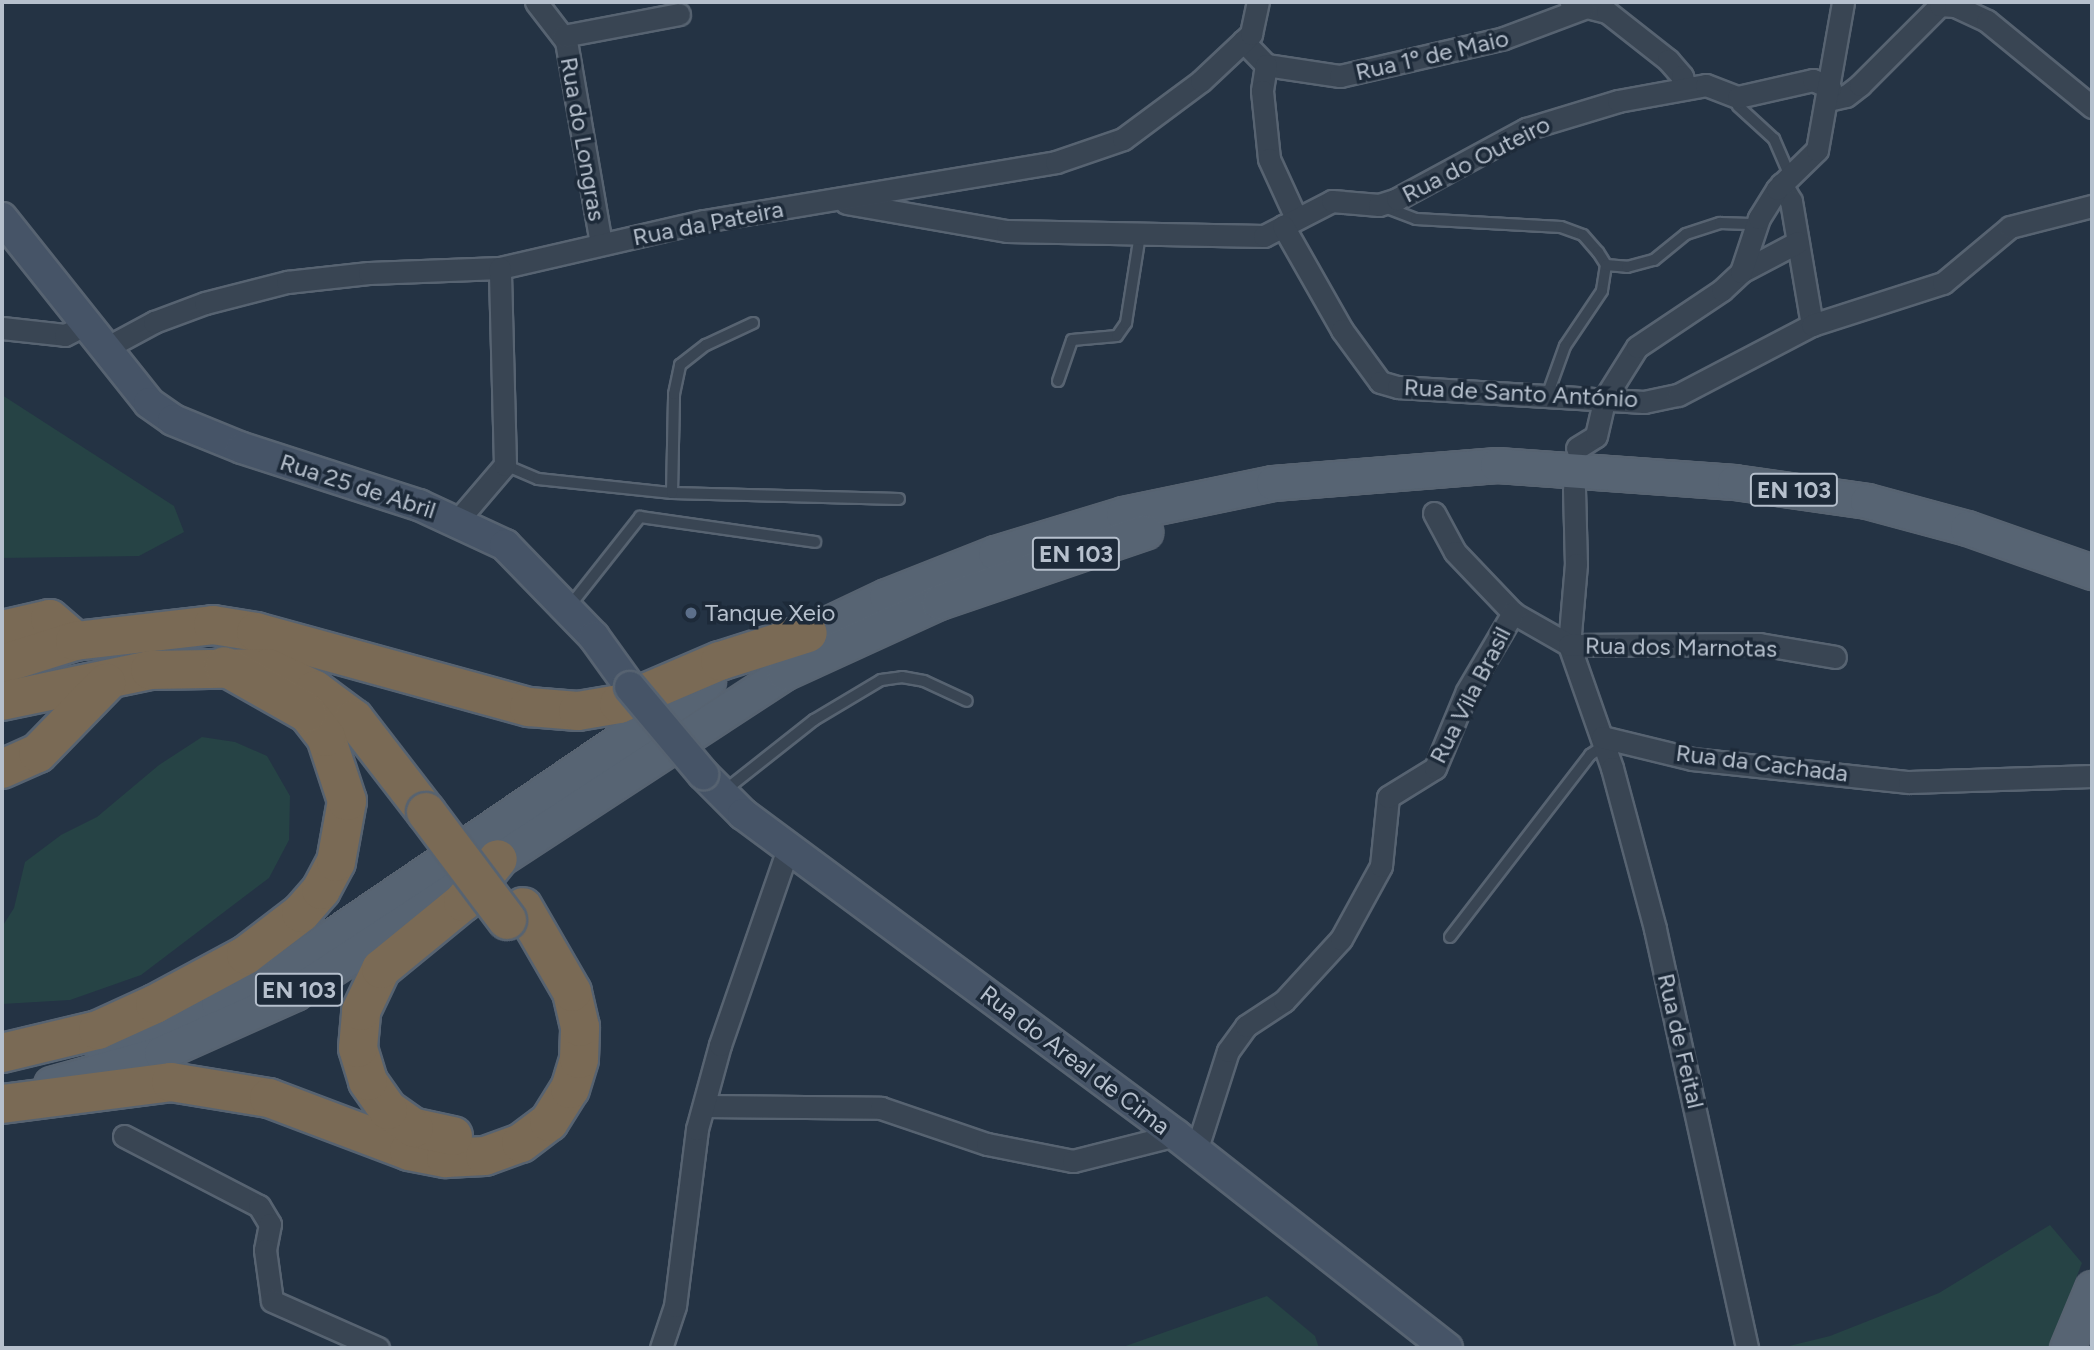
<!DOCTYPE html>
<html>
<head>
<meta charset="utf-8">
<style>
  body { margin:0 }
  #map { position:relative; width:2094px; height:1350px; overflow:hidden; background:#243344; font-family:Figtree,sans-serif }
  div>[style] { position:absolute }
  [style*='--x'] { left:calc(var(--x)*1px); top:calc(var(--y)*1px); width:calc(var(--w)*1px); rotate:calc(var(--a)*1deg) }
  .green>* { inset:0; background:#264345 }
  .roads { filter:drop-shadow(2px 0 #576371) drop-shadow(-2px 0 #576371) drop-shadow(0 2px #576371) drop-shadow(0 -2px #576371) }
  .service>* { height:10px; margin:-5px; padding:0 5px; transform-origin:5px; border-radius:5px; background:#394553 }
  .minor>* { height:21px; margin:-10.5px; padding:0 10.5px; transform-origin:10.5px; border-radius:10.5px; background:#394553 }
  .secondary>* { height:30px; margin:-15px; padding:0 15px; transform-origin:15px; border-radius:15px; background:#465467 }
  .primary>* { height:33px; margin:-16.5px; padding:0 16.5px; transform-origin:16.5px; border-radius:16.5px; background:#576473 }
  .motorway>* { height:38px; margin:-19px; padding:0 19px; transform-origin:19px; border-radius:19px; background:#7a6a55 }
  .bridges { filter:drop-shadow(2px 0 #576371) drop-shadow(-2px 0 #576371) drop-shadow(0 2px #576371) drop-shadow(0 -2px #576371) }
  .secondary-bridge>* { height:30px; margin:-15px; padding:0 15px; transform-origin:15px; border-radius:15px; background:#465467 }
  .motorway-bridge>* { height:38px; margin:-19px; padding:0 19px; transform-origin:19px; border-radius:19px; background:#7a6a55 }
  .dots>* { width:19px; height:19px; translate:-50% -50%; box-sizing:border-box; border:4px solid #1d2a39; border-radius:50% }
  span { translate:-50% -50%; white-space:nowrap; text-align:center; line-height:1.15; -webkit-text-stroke:7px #1d2a39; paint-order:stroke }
  .shield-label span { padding:2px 5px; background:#1d2a39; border:2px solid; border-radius:5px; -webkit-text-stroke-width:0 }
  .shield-label { font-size:23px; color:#b6c0cd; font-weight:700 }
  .street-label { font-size:24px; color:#b6c0cd }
  .poi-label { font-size:24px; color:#b6c0cd }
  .left { translate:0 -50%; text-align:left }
  .frame { position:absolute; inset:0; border:4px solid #b6c0cd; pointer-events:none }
</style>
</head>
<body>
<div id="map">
  <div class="green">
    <i style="clip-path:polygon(2px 395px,174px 506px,184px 532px,139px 556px,2px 558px)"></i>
    <i style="clip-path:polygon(202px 737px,235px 742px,267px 756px,290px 796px,289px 840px,269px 878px,141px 975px,70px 1000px,2px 1004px,2px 927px,14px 908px,25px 862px,61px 835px,97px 817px,159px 765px)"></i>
    <i style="clip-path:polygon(2050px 1225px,2082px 1263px,2049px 1348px,1781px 1348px,1830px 1336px,1939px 1293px)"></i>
    <i style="clip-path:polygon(1267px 1296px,1315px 1336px,1319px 1348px,1120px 1348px)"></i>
  </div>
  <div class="roads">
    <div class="service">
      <i style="--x:1735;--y:96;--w:10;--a:73"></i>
      <i style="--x:1738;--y:106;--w:49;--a:42.5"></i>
      <i style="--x:1774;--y:139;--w:40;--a:66.6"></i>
      <i style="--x:1382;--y:206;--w:36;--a:21"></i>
      <i style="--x:1416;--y:219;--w:145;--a:3.2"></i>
      <i style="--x:1561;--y:227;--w:23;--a:20"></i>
      <i style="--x:1583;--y:235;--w:23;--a:49"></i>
      <i style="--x:1598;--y:252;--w:15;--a:58"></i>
      <i style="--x:1606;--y:265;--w:26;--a:99"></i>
      <i style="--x:1602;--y:291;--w:66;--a:123.9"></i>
      <i style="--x:1565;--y:346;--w:53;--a:109.8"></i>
      <i style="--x:1606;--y:265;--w:21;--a:5"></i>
      <i style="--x:1627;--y:267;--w:28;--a:-15"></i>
      <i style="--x:1654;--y:260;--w:41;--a:-39.1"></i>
      <i style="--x:1686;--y:234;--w:36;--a:-18"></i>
      <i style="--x:1720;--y:223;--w:37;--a:2"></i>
      <i style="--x:1058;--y:381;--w:43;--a:-71.1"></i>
      <i style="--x:1072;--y:340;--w:45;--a:-5.1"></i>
      <i style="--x:1117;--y:336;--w:16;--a:-55"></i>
      <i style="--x:1126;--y:323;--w:89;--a:-81"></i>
      <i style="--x:505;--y:465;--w:36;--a:23"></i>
      <i style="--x:538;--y:479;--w:135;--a:6"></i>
      <i style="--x:672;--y:493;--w:227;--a:1.5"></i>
      <i style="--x:672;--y:493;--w:99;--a:-88.8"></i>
      <i style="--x:674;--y:394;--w:30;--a:-78"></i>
      <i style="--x:680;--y:365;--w:33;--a:-38"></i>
      <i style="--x:706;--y:345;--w:52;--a:-25.1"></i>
      <i style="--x:569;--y:607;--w:115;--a:-51.7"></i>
      <i style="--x:640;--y:517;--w:177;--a:8.1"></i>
      <i style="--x:724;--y:791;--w:115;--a:-38.3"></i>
      <i style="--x:814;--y:720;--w:78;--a:-30.8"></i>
      <i style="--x:881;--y:680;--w:21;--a:-8"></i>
      <i style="--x:902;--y:677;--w:22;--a:10"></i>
      <i style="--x:924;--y:681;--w:47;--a:24.9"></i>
      <i style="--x:1450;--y:937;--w:230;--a:-52.4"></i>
      <i style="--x:1590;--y:755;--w:18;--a:-34"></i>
    </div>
    <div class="minor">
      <i style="--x:536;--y:2;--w:49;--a:52.4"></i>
      <i style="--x:566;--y:41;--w:206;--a:80.2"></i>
      <i style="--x:1571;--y:3;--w:37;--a:14"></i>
      <i style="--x:1607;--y:12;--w:78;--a:38.2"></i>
      <i style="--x:1668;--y:60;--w:21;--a:49"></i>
      <i style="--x:1682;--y:76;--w:11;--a:75"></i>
      <i style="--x:563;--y:36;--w:118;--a:-10.7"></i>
      <i style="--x:1243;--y:41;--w:33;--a:46"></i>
      <i style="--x:1266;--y:65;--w:75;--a:8.5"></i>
      <i style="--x:1340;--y:76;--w:168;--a:-13"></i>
      <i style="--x:1504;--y:38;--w:85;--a:-20.6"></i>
      <i style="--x:1266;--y:65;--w:26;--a:99"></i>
      <i style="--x:1262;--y:91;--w:68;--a:84.1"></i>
      <i style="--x:1269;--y:159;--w:65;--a:65.4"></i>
      <i style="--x:1828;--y:100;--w:18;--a:-13"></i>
      <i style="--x:1846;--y:96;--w:18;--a:-38"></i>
      <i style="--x:1860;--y:85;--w:113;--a:-45"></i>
      <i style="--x:1940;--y:5;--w:15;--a:4"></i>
      <i style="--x:1955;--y:6;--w:35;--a:25"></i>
      <i style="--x:1987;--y:21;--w:136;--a:39.3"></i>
      <i style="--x:1781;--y:184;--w:20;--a:60"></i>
      <i style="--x:1791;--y:201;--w:126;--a:80.4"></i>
      <i style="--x:846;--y:203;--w:163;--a:9.9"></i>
      <i style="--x:1007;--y:231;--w:257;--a:1.1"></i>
      <i style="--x:1264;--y:236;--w:76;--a:-27.2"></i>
      <i style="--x:1332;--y:201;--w:47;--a:4.9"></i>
      <i style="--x:1379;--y:205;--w:19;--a:-18"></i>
      <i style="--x:1397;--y:199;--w:147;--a:-28.5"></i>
      <i style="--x:1526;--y:129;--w:96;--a:-16.9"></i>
      <i style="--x:1618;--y:101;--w:89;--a:-10.3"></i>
      <i style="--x:1706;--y:85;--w:34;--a:21"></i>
      <i style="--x:1738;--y:97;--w:77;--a:-12.8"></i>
      <i style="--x:1813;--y:80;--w:19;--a:25"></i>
      <i style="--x:1283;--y:226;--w:120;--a:60.4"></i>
      <i style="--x:1342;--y:330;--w:64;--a:53.8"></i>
      <i style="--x:1380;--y:382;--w:19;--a:16"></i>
      <i style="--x:1398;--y:387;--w:246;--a:3.5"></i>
      <i style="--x:1644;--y:402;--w:35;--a:-12"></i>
      <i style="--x:1678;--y:395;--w:151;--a:-27.6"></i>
      <i style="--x:1812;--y:325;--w:138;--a:-17.8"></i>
      <i style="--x:1943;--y:283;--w:87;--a:-39.9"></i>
      <i style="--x:2010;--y:227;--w:85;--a:-14.4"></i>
      <i style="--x:1741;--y:272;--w:64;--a:-27.8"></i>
      <i style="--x:2;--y:328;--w:63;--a:6.3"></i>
      <i style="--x:65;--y:335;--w:22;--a:-27"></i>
      <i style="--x:104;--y:349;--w:57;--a:-28.4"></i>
      <i style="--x:154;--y:322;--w:54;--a:-20.4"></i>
      <i style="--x:205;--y:303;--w:85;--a:-14.4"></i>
      <i style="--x:287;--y:282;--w:82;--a:-6.3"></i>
      <i style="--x:369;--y:273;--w:131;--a:-2.2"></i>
      <i style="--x:500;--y:268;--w:209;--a:-13"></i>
      <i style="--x:704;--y:221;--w:357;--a:-9.5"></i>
      <i style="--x:1056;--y:162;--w:71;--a:-18.9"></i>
      <i style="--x:1123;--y:139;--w:97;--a:-36.6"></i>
      <i style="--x:1201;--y:81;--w:69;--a:-43.2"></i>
      <i style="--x:1251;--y:34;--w:33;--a:-78"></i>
      <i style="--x:1577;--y:448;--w:22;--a:-32"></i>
      <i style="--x:1596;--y:436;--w:39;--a:-77"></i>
      <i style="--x:1605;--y:398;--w:60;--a:-57.9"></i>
      <i style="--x:1637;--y:347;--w:102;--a:-33.8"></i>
      <i style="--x:1722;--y:290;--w:26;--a:-43"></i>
      <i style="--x:1741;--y:272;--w:57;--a:-71.6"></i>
      <i style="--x:1759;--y:218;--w:34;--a:-58"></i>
      <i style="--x:1777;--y:189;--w:56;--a:-44.3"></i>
      <i style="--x:1817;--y:150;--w:150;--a:-80"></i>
      <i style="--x:1574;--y:489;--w:75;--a:88.5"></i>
      <i style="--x:1576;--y:564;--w:81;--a:94.9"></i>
      <i style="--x:1569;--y:645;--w:130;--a:70.7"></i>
      <i style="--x:1612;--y:768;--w:167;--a:75"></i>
      <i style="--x:1655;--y:929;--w:429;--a:77.6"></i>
      <i style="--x:1434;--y:513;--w:44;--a:61.7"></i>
      <i style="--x:1455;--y:552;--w:84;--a:46.4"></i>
      <i style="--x:1513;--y:613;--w:64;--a:29.7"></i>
      <i style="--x:1569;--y:645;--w:190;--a:-0.3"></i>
      <i style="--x:1759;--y:644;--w:77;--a:9.7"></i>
      <i style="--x:458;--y:520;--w:72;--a:-49.5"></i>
      <i style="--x:505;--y:465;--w:197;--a:-91.5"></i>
      <i style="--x:1602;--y:737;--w:93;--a:13.7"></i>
      <i style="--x:1692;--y:759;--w:218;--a:6.1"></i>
      <i style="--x:1909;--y:782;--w:183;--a:-1.9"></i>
      <i style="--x:704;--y:1106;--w:177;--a:0.6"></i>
      <i style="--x:881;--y:1108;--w:112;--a:18.8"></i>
      <i style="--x:987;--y:1144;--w:88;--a:11.2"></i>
      <i style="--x:1073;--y:1161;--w:106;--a:-14.2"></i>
      <i style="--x:124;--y:1136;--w:152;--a:27.4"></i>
      <i style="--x:259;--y:1206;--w:21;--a:59"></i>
      <i style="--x:270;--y:1224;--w:26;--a:101"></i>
      <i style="--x:265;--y:1250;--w:51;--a:82.2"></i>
      <i style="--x:272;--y:1301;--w:116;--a:23.9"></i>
      <i style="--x:1196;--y:1151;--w:105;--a:-72.3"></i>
      <i style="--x:1228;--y:1051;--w:31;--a:-54"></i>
      <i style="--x:1246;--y:1026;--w:45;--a:-33.3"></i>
      <i style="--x:1284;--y:1001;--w:84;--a:-47.4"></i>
      <i style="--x:1341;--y:939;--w:83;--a:-61.3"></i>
      <i style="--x:1381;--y:866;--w:69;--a:-84.2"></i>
      <i style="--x:1388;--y:797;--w:55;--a:-31.7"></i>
      <i style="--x:1435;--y:768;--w:83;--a:-67.4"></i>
      <i style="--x:1467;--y:691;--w:91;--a:-59.5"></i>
      <i style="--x:661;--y:1348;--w:44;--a:-71.6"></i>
      <i style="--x:675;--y:1306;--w:178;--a:-82.9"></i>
      <i style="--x:697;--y:1129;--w:87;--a:-74.7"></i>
      <i style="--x:720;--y:1045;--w:211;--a:-70.9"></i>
    </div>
    <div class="secondary">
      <i style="--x:2;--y:218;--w:236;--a:51.5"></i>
      <i style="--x:149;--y:403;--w:29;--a:35"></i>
      <i style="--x:173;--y:420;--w:74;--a:22.1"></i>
      <i style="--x:242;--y:448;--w:186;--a:17.9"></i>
      <i style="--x:419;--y:505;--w:95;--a:24.9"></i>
      <i style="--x:505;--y:545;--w:128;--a:45.9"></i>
      <i style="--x:594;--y:637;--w:62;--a:54.2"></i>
      <i style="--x:703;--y:774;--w:57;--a:45"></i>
      <i style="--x:743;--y:814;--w:539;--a:36.55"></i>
      <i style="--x:1176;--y:1135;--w:345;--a:38.2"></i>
    </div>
    <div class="primary">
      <i style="--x:785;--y:644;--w:112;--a:-25.4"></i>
      <i style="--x:886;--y:596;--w:117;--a:-21.5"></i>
      <i style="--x:995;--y:553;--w:134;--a:-16.9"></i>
      <i style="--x:1123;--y:514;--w:153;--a:-11.7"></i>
      <i style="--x:1273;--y:483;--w:225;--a:-4.6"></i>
      <i style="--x:1497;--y:465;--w:238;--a:4.1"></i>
      <i style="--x:1734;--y:482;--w:134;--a:8.1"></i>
      <i style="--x:1867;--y:501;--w:104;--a:15.1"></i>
      <i style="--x:1967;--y:528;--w:133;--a:19.4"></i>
      <i style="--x:100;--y:1044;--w:125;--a:-19.6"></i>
      <i style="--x:218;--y:1002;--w:72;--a:-26.2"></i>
      <i style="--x:283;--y:970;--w:514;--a:-34.22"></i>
      <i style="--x:51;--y:1084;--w:114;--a:-15.7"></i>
      <i style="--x:161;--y:1053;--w:147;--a:-24.1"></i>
      <i style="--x:295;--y:993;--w:584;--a:-33.2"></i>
      <i style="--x:784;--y:673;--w:170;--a:-24.6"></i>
      <i style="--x:939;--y:602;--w:218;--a:-18.8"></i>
      <i style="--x:2067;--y:1348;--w:65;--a:-67.4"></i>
    </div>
    <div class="motorway">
      <i style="--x:2;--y:630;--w:49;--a:-12.9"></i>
      <i style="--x:50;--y:619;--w:33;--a:41"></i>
      <i style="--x:2;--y:664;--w:77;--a:-17.5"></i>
      <i style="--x:75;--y:641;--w:139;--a:-6.6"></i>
      <i style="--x:213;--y:625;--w:44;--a:9.2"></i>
      <i style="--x:256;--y:632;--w:283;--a:15.4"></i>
      <i style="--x:529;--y:707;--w:49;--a:4.7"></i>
      <i style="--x:578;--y:711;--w:42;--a:-9.7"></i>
      <i style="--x:619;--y:704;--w:110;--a:-23.1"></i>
      <i style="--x:720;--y:661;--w:92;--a:-17.7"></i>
      <i style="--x:2;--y:701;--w:151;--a:-11.8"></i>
      <i style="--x:150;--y:670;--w:118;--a:-1"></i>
      <i style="--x:268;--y:668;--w:52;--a:25.1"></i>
      <i style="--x:315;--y:690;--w:49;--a:36.6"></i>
      <i style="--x:354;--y:719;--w:118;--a:52.3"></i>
      <i style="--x:2;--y:769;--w:39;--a:-24"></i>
      <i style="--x:38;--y:753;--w:98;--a:-45.8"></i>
      <i style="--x:2;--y:1053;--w:99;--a:-13.5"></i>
      <i style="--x:98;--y:1030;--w:63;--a:-24.5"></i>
      <i style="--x:155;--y:1004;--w:103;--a:-28.3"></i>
      <i style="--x:246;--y:955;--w:69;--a:-37.4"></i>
      <i style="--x:301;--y:913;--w:30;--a:-49"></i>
      <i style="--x:321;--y:890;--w:32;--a:-62"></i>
      <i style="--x:336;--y:862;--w:62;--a:-79.8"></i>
      <i style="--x:347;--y:801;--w:67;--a:-108.2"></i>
      <i style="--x:326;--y:737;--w:31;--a:-128"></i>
      <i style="--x:307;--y:713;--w:95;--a:-150.5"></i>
      <i style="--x:2;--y:1104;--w:170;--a:-7.4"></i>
      <i style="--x:171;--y:1082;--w:99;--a:9.3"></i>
      <i style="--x:269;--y:1098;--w:150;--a:20.7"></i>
      <i style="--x:409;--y:1151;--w:38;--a:11"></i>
      <i style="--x:446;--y:1158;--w:39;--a:-3"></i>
      <i style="--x:485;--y:1156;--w:38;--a:-20"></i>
      <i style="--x:521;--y:1143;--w:35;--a:-37"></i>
      <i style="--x:549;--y:1122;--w:39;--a:-58"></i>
      <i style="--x:570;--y:1089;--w:31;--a:-73"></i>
      <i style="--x:579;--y:1059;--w:32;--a:-88"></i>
      <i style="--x:580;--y:1027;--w:36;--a:-103"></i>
      <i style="--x:572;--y:992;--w:98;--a:-120"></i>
      <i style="--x:453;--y:1136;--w:40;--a:-168"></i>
      <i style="--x:414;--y:1128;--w:32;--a:-145"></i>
      <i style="--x:388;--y:1110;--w:35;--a:-125"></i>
      <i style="--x:368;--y:1081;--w:34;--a:-107"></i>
      <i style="--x:358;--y:1048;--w:37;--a:-85"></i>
      <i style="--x:361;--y:1011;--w:47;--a:-64.5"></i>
      <i style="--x:381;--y:969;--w:106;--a:-39.3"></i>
      <i style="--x:463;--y:902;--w:55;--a:-50.9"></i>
    </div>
  </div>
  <div class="bridges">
    <div class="secondary-bridge">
      <i style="--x:630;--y:687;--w:114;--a:50"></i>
    </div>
    <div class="motorway-bridge">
      <i style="--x:426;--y:812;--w:135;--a:53.1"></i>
    </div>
  </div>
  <div class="dots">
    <i style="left:691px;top:613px;background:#5c6f8a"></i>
  </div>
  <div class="shield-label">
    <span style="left:1794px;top:490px">EN 103</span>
    <span style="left:1076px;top:554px">EN 103</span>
    <span style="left:299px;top:990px">EN 103</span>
  </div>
  <div class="street-label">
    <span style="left:1432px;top:55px;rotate:-13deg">Rua 1º de Maio</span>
    <span style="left:583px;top:139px;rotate:80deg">Rua do Longras</span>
    <span style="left:1476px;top:159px;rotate:-27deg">Rua do Outeiro</span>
    <span style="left:708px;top:223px;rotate:-11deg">Rua da Pateira</span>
    <span style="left:1521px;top:393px;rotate:3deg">Rua de Santo António</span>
    <span style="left:358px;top:486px;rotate:18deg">Rua 25 de Abril</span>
    <span style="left:1681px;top:647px;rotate:1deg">Rua dos Marnotas</span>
    <span style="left:1470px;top:695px;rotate:-63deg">Rua Vila Brasil</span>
    <span style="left:1762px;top:763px;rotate:7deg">Rua da Cachada</span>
    <span style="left:1681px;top:1041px;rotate:77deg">Rua de Feital</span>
    <span style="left:1075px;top:1060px;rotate:37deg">Rua do Areal de Cima</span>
  </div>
  <div class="poi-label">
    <span class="left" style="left:705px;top:613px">Tanque Xeio</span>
  </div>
  <div class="frame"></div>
</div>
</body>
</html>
